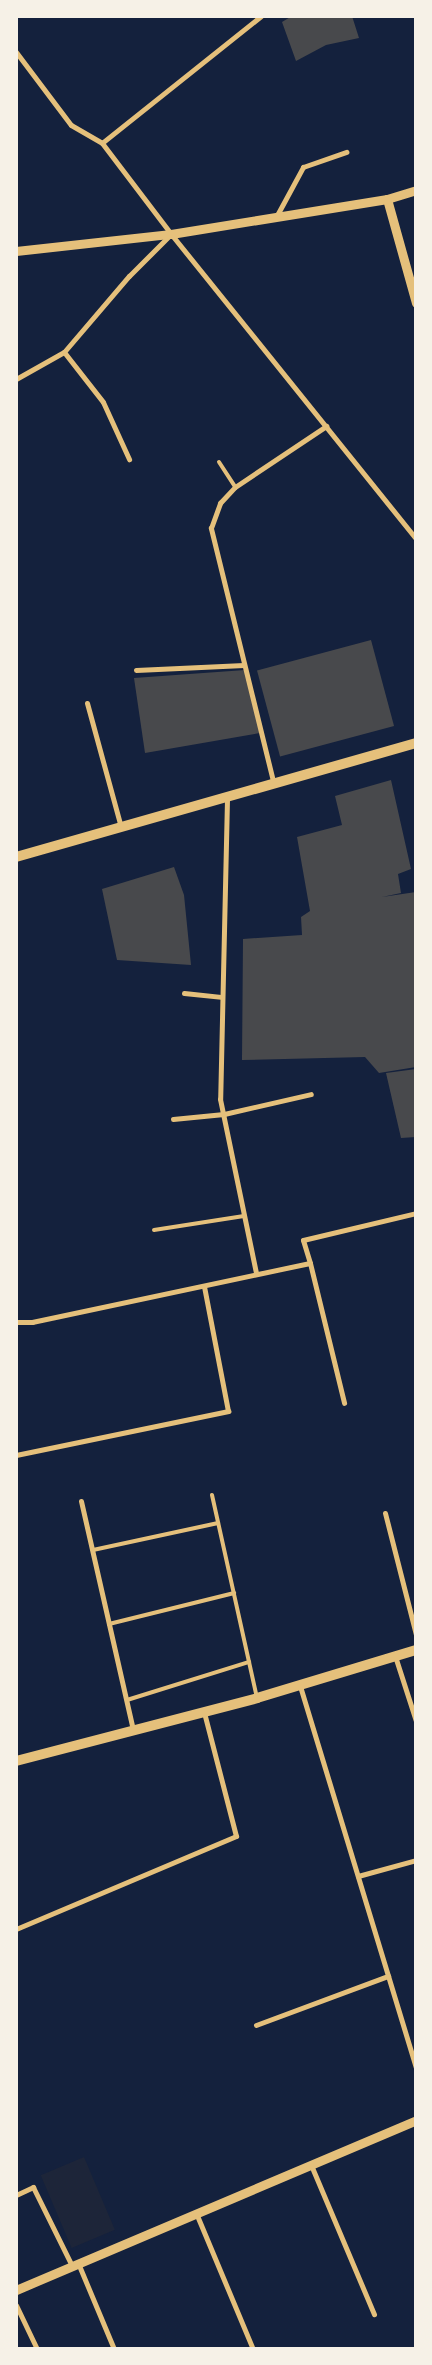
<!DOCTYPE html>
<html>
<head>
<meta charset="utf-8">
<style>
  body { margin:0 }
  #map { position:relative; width:432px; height:2365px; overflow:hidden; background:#14213d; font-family:Roboto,sans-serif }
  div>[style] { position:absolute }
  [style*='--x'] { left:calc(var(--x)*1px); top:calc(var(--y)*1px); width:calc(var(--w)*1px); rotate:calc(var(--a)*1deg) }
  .green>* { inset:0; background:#1d2539; transform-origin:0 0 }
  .building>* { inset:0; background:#48494c; transform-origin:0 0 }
  .service>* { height:4px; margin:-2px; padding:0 2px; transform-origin:2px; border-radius:2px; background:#e5c07b }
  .minor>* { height:5px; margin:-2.5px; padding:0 2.5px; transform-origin:2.5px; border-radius:2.5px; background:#e5c07b }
  .tertiary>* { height:9px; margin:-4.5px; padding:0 4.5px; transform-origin:4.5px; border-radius:4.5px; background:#e5c07b }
  .secondary>* { height:10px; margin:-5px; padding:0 5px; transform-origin:5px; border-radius:5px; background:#e5c07b }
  span { translate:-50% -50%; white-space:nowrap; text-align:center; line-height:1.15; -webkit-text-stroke:4px #f6f1e7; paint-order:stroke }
  .frame { position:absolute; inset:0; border:18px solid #f6f1e7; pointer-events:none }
</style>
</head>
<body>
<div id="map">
  <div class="green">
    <i style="left:84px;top:2157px;width:79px;height:47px;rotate:67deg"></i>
  </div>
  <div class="building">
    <i style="clip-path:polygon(292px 16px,352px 16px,359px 38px,326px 45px,296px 61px,282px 22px)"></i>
    <i style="left:371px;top:640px;width:89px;height:118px;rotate:75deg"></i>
    <i style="clip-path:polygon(245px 670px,260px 733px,145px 753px,134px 678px)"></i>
    <i style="clip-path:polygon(391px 780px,411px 869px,398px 874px,401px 893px,382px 897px,416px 892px,416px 1067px,379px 1073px,365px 1057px,242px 1060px,243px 939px,302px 935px,301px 917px,310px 911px,297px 837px,342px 825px,335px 796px)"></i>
    <i style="clip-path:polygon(174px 867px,184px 895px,191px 965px,117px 960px,102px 889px)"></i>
    <i style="clip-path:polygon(416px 1069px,416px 1137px,401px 1138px,386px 1073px)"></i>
  </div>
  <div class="service">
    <i style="--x:219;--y:462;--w:30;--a:57"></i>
    <i style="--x:154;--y:1230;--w:91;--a:-8.8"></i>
    <i style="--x:212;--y:1495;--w:208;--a:77.5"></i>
    <i style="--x:93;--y:1550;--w:128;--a:-12.2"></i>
    <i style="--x:109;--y:1624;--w:129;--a:-13.9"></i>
    <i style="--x:127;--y:1700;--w:128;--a:-17.3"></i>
  </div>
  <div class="minor">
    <i style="--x:261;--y:16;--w:203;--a:141.4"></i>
    <i style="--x:102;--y:143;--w:114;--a:52.8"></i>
    <i style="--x:171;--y:234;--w:391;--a:51.2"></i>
    <i style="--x:16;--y:52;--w:91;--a:53"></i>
    <i style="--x:71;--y:125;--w:36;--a:30"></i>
    <i style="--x:276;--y:217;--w:57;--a:-61.6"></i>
    <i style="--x:303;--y:167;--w:46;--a:-19.2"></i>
    <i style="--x:64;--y:352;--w:63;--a:52"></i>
    <i style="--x:103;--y:402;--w:63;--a:65.5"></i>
    <i style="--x:16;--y:379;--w:55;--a:-29.4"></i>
    <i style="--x:64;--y:352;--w:100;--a:-49.5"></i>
    <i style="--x:129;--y:276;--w:59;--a:-45"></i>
    <i style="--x:136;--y:670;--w:108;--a:-2.7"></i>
    <i style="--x:87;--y:703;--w:129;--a:74.7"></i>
    <i style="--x:274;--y:785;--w:265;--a:-103.8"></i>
    <i style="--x:211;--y:528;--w:27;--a:-70"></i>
    <i style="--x:220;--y:503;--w:22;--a:-47"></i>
    <i style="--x:235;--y:487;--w:110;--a:-33.8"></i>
    <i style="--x:227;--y:799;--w:300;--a:91.3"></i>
    <i style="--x:220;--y:1099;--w:178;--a:78.3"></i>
    <i style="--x:184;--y:993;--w:37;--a:6"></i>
    <i style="--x:173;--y:1119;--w:51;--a:-5.6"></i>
    <i style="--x:224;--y:1114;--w:89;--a:-12.9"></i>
    <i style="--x:310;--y:1263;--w:144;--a:76.3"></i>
    <i style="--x:16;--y:1322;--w:16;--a:0"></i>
    <i style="--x:32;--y:1322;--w:284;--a:-12"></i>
    <i style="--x:310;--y:1263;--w:24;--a:-107"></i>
    <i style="--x:303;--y:1240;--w:116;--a:-13.4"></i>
    <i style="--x:16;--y:1455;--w:217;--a:-11.7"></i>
    <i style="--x:228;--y:1411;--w:127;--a:-100.9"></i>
    <i style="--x:81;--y:1501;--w:235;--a:77.2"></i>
    <i style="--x:385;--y:1513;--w:126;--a:75.7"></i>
    <i style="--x:395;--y:1656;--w:68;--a:72.1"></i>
    <i style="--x:300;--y:1686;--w:399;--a:73.1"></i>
    <i style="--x:358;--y:1876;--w:60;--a:-15.4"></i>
    <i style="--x:16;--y:1929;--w:239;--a:-22.9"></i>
    <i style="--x:236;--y:1836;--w:128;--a:-104.5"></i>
    <i style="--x:256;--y:2025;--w:141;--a:-20.4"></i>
    <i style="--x:311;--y:2165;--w:162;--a:67.1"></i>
    <i style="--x:16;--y:2195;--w:19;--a:-25"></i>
    <i style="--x:33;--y:2187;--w:88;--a:63.7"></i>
    <i style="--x:196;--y:2213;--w:147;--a:67.3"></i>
    <i style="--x:78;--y:2263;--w:93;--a:67.3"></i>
    <i style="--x:16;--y:2305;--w:49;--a:64.5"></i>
  </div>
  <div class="tertiary">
    <i style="--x:387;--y:199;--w:108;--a:74.4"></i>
    <i style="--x:16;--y:251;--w:156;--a:-6.3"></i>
    <i style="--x:171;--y:234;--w:219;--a:-9.2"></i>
    <i style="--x:387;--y:199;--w:30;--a:-17"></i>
    <i style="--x:16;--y:2290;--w:435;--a:-23"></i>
  </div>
  <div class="secondary">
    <i style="--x:16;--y:857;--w:416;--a:-15.9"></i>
    <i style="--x:16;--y:1761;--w:249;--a:-14.6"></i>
    <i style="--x:257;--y:1698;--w:166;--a:-16.8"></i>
  </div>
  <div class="frame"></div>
</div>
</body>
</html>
